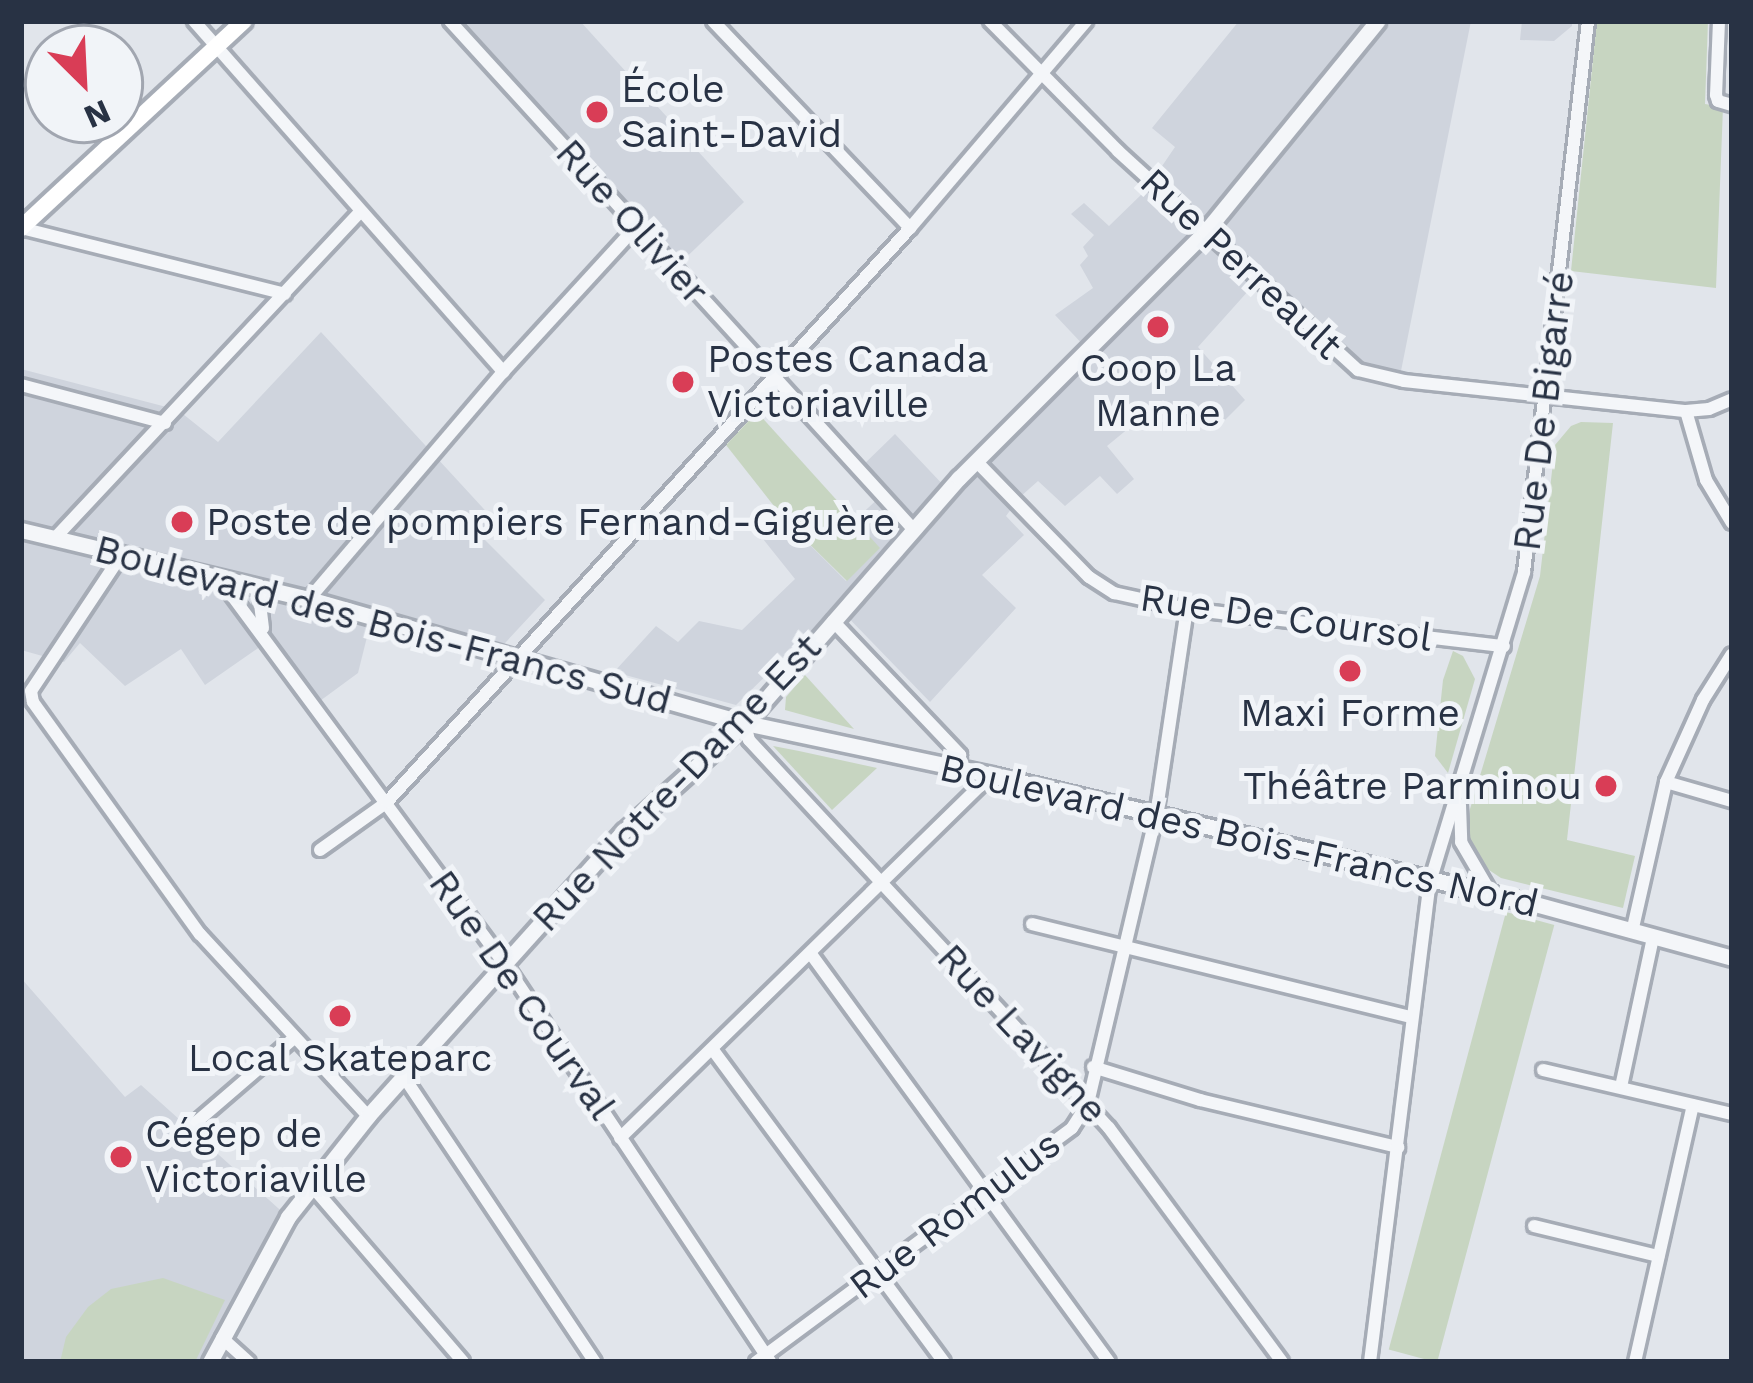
<!DOCTYPE html>
<html>
<head>
<meta charset="utf-8">
<style>
  body { margin:0 }
  #map { position:relative; width:1753px; height:1383px; overflow:hidden; background:#e1e5eb; font-family:"Work Sans",sans-serif }
  div>[style] { position:absolute }
  [style*='--x'] { left:calc(var(--x)*1px); top:calc(var(--y)*1px); width:calc(var(--w)*1px); rotate:calc(var(--a)*1deg) }
  .built>* { inset:0; background:#cfd4dd }
  .green>* { inset:0; background:#c7d5c1; transform-origin:0 0 }
  .roads { filter:drop-shadow(3px 0 #a6acb6) drop-shadow(-3px 0 #a6acb6) drop-shadow(0 3px #a6acb6) drop-shadow(0 -3px #a6acb6) }
  .minor>* { height:12px; margin:-6px; padding:0 6px; transform-origin:6px; border-radius:6px; background:#f4f6f9 }
  .tertiary>* { height:15px; margin:-7.5px; padding:0 7.5px; transform-origin:7.5px; border-radius:7.5px; background:#f4f6f9 }
  .secondary>* { height:16px; margin:-8px; padding:0 8px; transform-origin:8px; border-radius:8px; background:#fff }
  .dots>* { width:33px; height:33px; translate:-50% -50%; box-sizing:border-box; border:6px solid #f1f4f8; border-radius:50% }
  span { translate:-50% -50%; white-space:nowrap; text-align:center; line-height:1.15; -webkit-text-stroke:10px #f1f4f8; paint-order:stroke }
  .poi-label { font-size:39px; color:#283244 }
  .left { translate:0 -50%; text-align:left }
  .right { translate:-100% -50%; text-align:right }
  .street-label { font-size:39px; color:#283244 }
  .frame { position:absolute; inset:0; border:24px solid #283244; pointer-events:none }
  .north { position:absolute; left:24px; top:24px; width:120px; height:120px; box-sizing:border-box; background:#f1f4f8; border:3px solid #a1a6b0; border-radius:50%; rotate:156deg; font-size:33px; font-weight:700; line-height:48px; text-align:center; color:#283244 }
  .north::after { content:''; display:block; margin:auto; width:42px; height:54px; background:#d93d56; clip-path:polygon(50% 0,100% 100%,50% 72%,0 100%) }
</style>
</head>
<body>
<div id="map">
  <div class="built">
    <i style="clip-path:polygon(450px 21px,580px 21px,744px 202px,674px 269px)"></i>
    <i style="clip-path:polygon(1239px 21px,1471px 21px,1401px 371px,1358px 370px,1258px 280px,1198px 347px,1245px 400px,1219px 426px,1210px 416px,1193px 431px,1163px 400px,1107px 446px,1134px 479px,1117px 494px,1100px 476px,1065px 506px,1038px 481px,1020px 497px,1006px 516px,1024px 535px,982px 575px,1016px 608px,930px 702px,837px 606px,736px 705px,614px 672px,656px 626px,678px 642px,699px 621px,742px 630px,795px 579px,763px 539px,785px 520px,846px 581px,879px 548px,854px 521px,882px 495px,859px 469px,895px 434px,947px 489px,1087px 349px,1055px 315px,1093px 288px,1080px 265px,1088px 256px,1083px 247px,1094px 235px,1071px 214px,1084px 203px,1109px 226px,1145px 191px,1175px 147px,1152px 128px)"></i>
    <i style="clip-path:polygon(1522px 21px,1572px 21px,1572px 26px,1554px 41px,1520px 40px)"></i>
    <i style="clip-path:polygon(321px 332px,494px 520px,481px 536px,545px 600px,492px 657px,369px 629px,358px 673px,309px 709px,264px 644px,205px 685px,181px 649px,125px 686px,80px 643px,64px 662px,21px 650px,21px 369px,178px 410px,218px 442px)"></i>
    <i style="clip-path:polygon(21px 978px,125px 1097px,141px 1085px,288px 1217px,210px 1362px,21px 1362px)"></i>
  </div>
  <div class="green">
    <i style="clip-path:polygon(1597px 21px,1708px 21px,1705px 104px,1723px 107px,1716px 288px,1571px 271px)"></i>
    <i style="clip-path:polygon(757px 412px,880px 548px,847px 581px,785px 520px,726px 445px)"></i>
    <i style="clip-path:polygon(1581px 422px,1613px 423px,1567px 840px,1635px 856px,1623px 908px,1501px 878px,1480px 864px,1467px 838px,1470px 809px,1540px 576px,1555px 445px,1571px 426px)"></i>
    <i style="clip-path:polygon(1453px 651px,1463px 656px,1475px 679px,1448px 773px,1435px 756px,1443px 680px)"></i>
    <i style="clip-path:polygon(805px 675px,854px 729px,785px 710px,786px 697px)"></i>
    <i style="clip-path:polygon(773px 746px,799px 751px,877px 768px,832px 810px)"></i>
    <i style="left:1506px;top:912px;width:50px;height:453px;rotate:15deg"></i>
    <i style="clip-path:polygon(163px 1278px,225px 1300px,195px 1362px,60px 1362px,66px 1337px,88px 1307px,111px 1289px)"></i>
  </div>
  <div class="roads">
    <div class="minor">
      <i style="--x:194;--y:21;--w:468;--a:48.6"></i>
      <i style="--x:450;--y:21;--w:687;--a:47.65"></i>
      <i style="--x:713;--y:21;--w:286;--a:46.4"></i>
      <i style="--x:990;--y:21;--w:182;--a:45.4"></i>
      <i style="--x:1118;--y:151;--w:325;--a:42.4"></i>
      <i style="--x:1358;--y:370;--w:47;--a:13.4"></i>
      <i style="--x:1404;--y:381;--w:284;--a:6.1"></i>
      <i style="--x:1686;--y:411;--w:23;--a:-5"></i>
      <i style="--x:1709;--y:409;--w:25;--a:-23"></i>
      <i style="--x:1719;--y:21;--w:74;--a:92.3"></i>
      <i style="--x:1716;--y:95;--w:6;--a:72"></i>
      <i style="--x:1718;--y:101;--w:15;--a:16"></i>
      <i style="--x:21;--y:228;--w:272;--a:14"></i>
      <i style="--x:21;--y:385;--w:149;--a:14.8"></i>
      <i style="--x:1686;--y:411;--w:72;--a:73.8"></i>
      <i style="--x:1706;--y:480;--w:50;--a:58.8"></i>
      <i style="--x:976;--y:461;--w:162;--a:45.8"></i>
      <i style="--x:1089;--y:577;--w:30;--a:33"></i>
      <i style="--x:1114;--y:593;--w:75;--a:12.4"></i>
      <i style="--x:1187;--y:609;--w:319;--a:6.7"></i>
      <i style="--x:54;--y:539;--w:449;--a:-46.9"></i>
      <i style="--x:122;--y:554;--w:164;--a:123.6"></i>
      <i style="--x:31;--y:691;--w:11;--a:80"></i>
      <i style="--x:33;--y:702;--w:286;--a:54.3"></i>
      <i style="--x:200;--y:934;--w:248;--a:47.3"></i>
      <i style="--x:219;--y:578;--w:480;--a:53.5"></i>
      <i style="--x:505;--y:964;--w:478;--a:56.3"></i>
      <i style="--x:309;--y:599;--w:299;--a:-49.5"></i>
      <i style="--x:503;--y:372;--w:197;--a:-47.5"></i>
      <i style="--x:833;--y:621;--w:185;--a:46.5"></i>
      <i style="--x:960;--y:755;--w:13;--a:90"></i>
      <i style="--x:263;--y:628;--w:23;--a:-97"></i>
      <i style="--x:260;--y:605;--w:18;--a:-49"></i>
      <i style="--x:745;--y:723;--w:17;--a:77"></i>
      <i style="--x:749;--y:740;--w:529;--a:47.14"></i>
      <i style="--x:1109;--y:1128;--w:291;--a:53.5"></i>
      <i style="--x:1666;--y:782;--w:69;--a:16.1"></i>
      <i style="--x:1460;--y:805;--w:37;--a:88"></i>
      <i style="--x:1461;--y:842;--w:61;--a:59.7"></i>
      <i style="--x:320;--y:850;--w:82;--a:-35.6"></i>
      <i style="--x:387;--y:802;--w:777;--a:-47.66"></i>
      <i style="--x:910;--y:228;--w:272;--a:-49.6"></i>
      <i style="--x:1032;--y:924;--w:390;--a:13.8"></i>
      <i style="--x:1632;--y:932;--w:154;--a:-77.2"></i>
      <i style="--x:1666;--y:782;--w:90;--a:-65.7"></i>
      <i style="--x:1703;--y:700;--w:54;--a:-57.8"></i>
      <i style="--x:811;--y:954;--w:505;--a:53.86"></i>
      <i style="--x:713;--y:1050;--w:388;--a:53.5"></i>
      <i style="--x:1093;--y:1067;--w:112;--a:17.1"></i>
      <i style="--x:1200;--y:1100;--w:204;--a:13.4"></i>
      <i style="--x:1543;--y:1070;--w:194;--a:13.1"></i>
      <i style="--x:404;--y:1077;--w:343;--a:56.2"></i>
      <i style="--x:1621;--y:1087;--w:152;--a:-77.9"></i>
      <i style="--x:193;--y:1125;--w:133;--a:-40.7"></i>
      <i style="--x:620;--y:1138;--w:519;--a:-44.38"></i>
      <i style="--x:311;--y:1185;--w:233;--a:49.3"></i>
      <i style="--x:1534;--y:1226;--w:128;--a:13.6"></i>
      <i style="--x:222;--y:1338;--w:36;--a:42"></i>
      <i style="--x:756;--y:1362;--w:393;--a:-36.5"></i>
      <i style="--x:1072;--y:1128;--w:30;--a:-57"></i>
      <i style="--x:1088;--y:1103;--w:295;--a:-76.7"></i>
      <i style="--x:1156;--y:816;--w:209;--a:-81.5"></i>
      <i style="--x:1370;--y:1362;--w:484;--a:-82.9"></i>
      <i style="--x:1430;--y:882;--w:324;--a:-73.1"></i>
      <i style="--x:1524;--y:572;--w:555;--a:-83.37"></i>
      <i style="--x:1635;--y:1362;--w:263;--a:-77.3"></i>
    </div>
    <div class="tertiary">
      <i style="--x:21;--y:530;--w:296;--a:13.5"></i>
      <i style="--x:309;--y:599;--w:453;--a:15.9"></i>
      <i style="--x:745;--y:723;--w:251;--a:11.9"></i>
      <i style="--x:991;--y:775;--w:559;--a:13.34"></i>
      <i style="--x:1535;--y:904;--w:204;--a:15.3"></i>
      <i style="--x:210;--y:1362;--w:165;--a:-61.7"></i>
      <i style="--x:288;--y:1217;--w:129;--a:-51.6"></i>
      <i style="--x:368;--y:1116;--w:383;--a:-48.1"></i>
      <i style="--x:624;--y:831;--w:162;--a:-41.8"></i>
      <i style="--x:745;--y:723;--w:325;--a:-48.9"></i>
      <i style="--x:959;--y:478;--w:349;--a:-45"></i>
      <i style="--x:1206;--y:231;--w:271;--a:-50.8"></i>
    </div>
    <div class="secondary">
      <i style="--x:21;--y:228;--w:304;--a:-42.9"></i>
    </div>
  </div>
  <div class="dots">
    <i style="left:597px;top:112px;background:#d93d56"></i>
    <i style="left:1158px;top:327px;background:#d93d56"></i>
    <i style="left:683px;top:382px;background:#d93d56"></i>
    <i style="left:182px;top:522px;background:#d93d56"></i>
    <i style="left:1350px;top:671px;background:#d93d56"></i>
    <i style="left:1606px;top:786px;background:#d93d56"></i>
    <i style="left:340px;top:1016px;background:#d93d56"></i>
    <i style="left:121px;top:1157px;background:#d93d56"></i>
  </div>
  <div class="poi-label">
    <span class="left" style="left:621px;top:112px">École<br>Saint-David</span>
    <span class="left" style="left:707px;top:382px">Postes Canada<br>Victoriaville</span>
    <span style="left:1158px;top:391px">Coop La<br>Manne</span>
    <span class="left" style="left:206px;top:522px">Poste de pompiers Fernand-Giguère</span>
    <span style="left:1350px;top:713px">Maxi Forme</span>
    <span class="right" style="left:1582px;top:786px">Théâtre Parminou</span>
    <span style="left:340px;top:1058px">Local Skateparc</span>
    <span class="left" style="left:145px;top:1157px">Cégep de<br>Victoriaville</span>
  </div>
  <div class="street-label">
    <span style="left:632px;top:222px;rotate:48deg">Rue Olivier</span>
    <span style="left:1241px;top:264px;rotate:43deg">Rue Perreault</span>
    <span style="left:1544px;top:411px;rotate:-83deg">Rue De Bigarré</span>
    <span style="left:1286px;top:618px;rotate:8deg">Rue De Coursol</span>
    <span style="left:383px;top:625px;rotate:15deg">Boulevard des Bois-Francs Sud</span>
    <span style="left:677px;top:783px;rotate:-46deg">Rue Notre-Dame Est</span>
    <span style="left:1239px;top:836px;rotate:13deg">Boulevard des Bois-Francs Nord</span>
    <span style="left:522px;top:995px;rotate:55deg">Rue De Courval</span>
    <span style="left:1022px;top:1034px;rotate:47deg">Rue Lavigne</span>
    <span style="left:955px;top:1215px;rotate:-37deg">Rue Romulus</span>
  </div>
  <div class="frame"></div>
  <div class="north">N</div>
</div>
</body>
</html>
